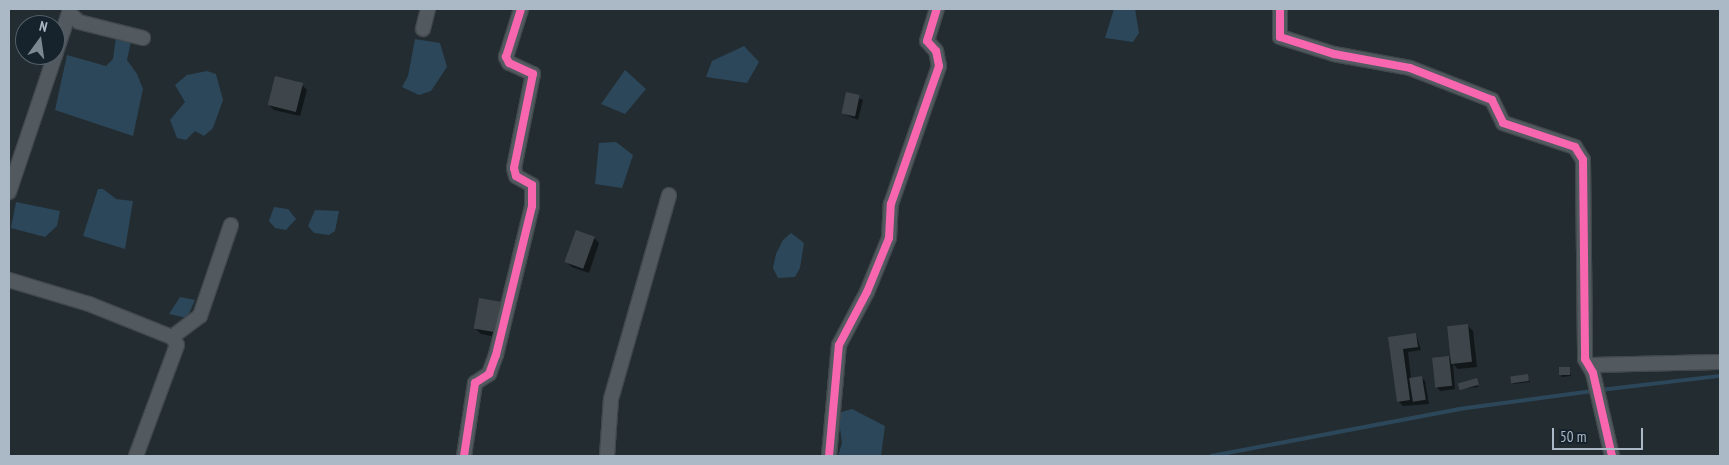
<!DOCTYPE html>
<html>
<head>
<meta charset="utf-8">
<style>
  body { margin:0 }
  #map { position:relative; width:1729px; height:465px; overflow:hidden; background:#232c31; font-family:"PT Sans Narrow",sans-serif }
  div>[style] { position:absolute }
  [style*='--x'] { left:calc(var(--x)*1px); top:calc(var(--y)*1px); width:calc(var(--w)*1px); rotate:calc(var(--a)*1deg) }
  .water>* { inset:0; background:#2c475a }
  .shadow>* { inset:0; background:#0007 }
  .stream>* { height:4px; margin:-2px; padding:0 2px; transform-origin:2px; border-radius:2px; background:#2c475a }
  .building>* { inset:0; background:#3e464b; transform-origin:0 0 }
  .roads { filter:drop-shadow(1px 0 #41484c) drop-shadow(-1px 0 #41484c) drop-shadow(0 1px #41484c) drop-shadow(0 -1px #41484c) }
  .minor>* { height:14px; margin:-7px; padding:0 7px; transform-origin:7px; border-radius:7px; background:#525a60 }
  .cycleway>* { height:8px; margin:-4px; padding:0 4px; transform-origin:4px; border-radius:4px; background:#f766af }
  span { translate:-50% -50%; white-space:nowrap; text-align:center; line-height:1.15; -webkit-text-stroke:4px #17232c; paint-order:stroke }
  .frame { position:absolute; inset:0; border:10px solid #aab9c5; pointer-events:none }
  .north { position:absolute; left:15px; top:15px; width:50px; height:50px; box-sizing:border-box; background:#17232c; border:1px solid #525f69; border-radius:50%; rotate:14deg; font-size:14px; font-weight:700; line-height:20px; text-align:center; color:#aab9c5 }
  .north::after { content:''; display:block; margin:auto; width:18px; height:22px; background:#7b8891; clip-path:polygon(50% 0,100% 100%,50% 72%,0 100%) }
  .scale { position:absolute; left:1552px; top:428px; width:91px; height:22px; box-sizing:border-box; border:2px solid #aab9c5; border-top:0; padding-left:6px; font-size:15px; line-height:18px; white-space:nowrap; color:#aab9c5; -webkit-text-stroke:4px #17232c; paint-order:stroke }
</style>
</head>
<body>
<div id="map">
  <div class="water">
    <i style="clip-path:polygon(1114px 9px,1135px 9px,1139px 33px,1133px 42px,1105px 38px)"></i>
    <i style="clip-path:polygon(116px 37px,131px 41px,127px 60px,137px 74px,143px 89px,133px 136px,55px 110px,67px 55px,106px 66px,113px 59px)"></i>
    <i style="clip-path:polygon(415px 39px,440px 43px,447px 67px,431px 91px,419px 95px,402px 87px,408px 76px)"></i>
    <i style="clip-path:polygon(744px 46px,759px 62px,747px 83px,706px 77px,712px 61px)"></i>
    <i style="clip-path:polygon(625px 70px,646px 89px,625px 114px,601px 104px)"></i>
    <i style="clip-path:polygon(207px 71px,216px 74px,223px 100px,213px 128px,204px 136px,195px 131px,186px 140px,177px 138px,170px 120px,185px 102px,175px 85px,187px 75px)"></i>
    <i style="clip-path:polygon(616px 142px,633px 155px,622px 188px,595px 184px,599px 143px)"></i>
    <i style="clip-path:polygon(98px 189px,103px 189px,116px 199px,133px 201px,125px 249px,83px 236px)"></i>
    <i style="clip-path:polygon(16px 202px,60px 211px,57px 226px,45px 237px,11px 228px)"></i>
    <i style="clip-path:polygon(274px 207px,288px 209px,296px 219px,286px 230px,275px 228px,269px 221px)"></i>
    <i style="clip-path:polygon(315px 210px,339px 211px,335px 231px,329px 235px,314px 233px,308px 226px)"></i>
    <i style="clip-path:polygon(791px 233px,804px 243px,800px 268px,795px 277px,778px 278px,773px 268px,776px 254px,783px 240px)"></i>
    <i style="clip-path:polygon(180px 297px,195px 300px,187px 318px,169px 314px)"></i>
    <i style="clip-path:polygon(852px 409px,885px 426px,881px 456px,838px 456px,842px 443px,838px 413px)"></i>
  </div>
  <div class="shadow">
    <i style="clip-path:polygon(302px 85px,307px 90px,300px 116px,274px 110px,269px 105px)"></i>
    <i style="clip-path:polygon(847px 93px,863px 100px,858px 120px,842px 113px)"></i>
    <i style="clip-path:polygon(594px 238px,599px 243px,589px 273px,572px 267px,566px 262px)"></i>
    <i style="clip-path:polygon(480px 300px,501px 303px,506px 308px,501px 338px,481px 334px,476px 329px)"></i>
    <i style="clip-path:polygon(1467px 325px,1473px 331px,1477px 367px,1458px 369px,1453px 364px,1455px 389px,1440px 391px,1437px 387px,1449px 357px,1452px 360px)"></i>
    <i style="clip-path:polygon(1416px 334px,1421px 350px,1408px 352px,1411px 379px,1422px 378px,1425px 381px,1429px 404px,1403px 406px,1398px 401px,1389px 338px)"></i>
    <i style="clip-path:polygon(1569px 368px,1571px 376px,1562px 377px,1561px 376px)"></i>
    <i style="clip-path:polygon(1527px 375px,1530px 382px,1512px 384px)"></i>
    <i style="clip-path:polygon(1476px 380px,1478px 387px,1461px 389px)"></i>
  </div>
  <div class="stream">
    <i style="--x:1600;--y:390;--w:121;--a:-6.7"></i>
    <i style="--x:1211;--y:456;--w:252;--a:-10.7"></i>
    <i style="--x:1459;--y:409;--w:135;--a:-7.7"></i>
  </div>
  <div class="building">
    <i style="left:275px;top:76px;width:29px;height:30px;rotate:14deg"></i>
    <i style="left:846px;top:92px;width:14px;height:22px;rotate:12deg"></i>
    <i style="left:576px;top:230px;width:20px;height:34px;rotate:20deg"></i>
    <i style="left:479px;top:298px;width:22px;height:31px;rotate:10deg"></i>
    <i style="left:1468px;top:324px;width:38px;height:21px;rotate:84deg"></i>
    <i style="clip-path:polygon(1416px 333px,1418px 347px,1403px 349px,1410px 400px,1397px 402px,1388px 337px)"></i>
    <i style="left:1449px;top:356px;width:30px;height:17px;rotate:84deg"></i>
    <i style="left:1570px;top:367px;width:8px;height:11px;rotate:90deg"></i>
    <i style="left:1528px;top:374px;width:7px;height:18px;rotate:82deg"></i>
    <i style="left:1422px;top:376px;width:24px;height:13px;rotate:81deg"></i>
    <i style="left:1477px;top:378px;width:7px;height:20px;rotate:74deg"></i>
  </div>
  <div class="roads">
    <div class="minor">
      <i style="--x:70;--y:9;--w:4;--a:104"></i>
      <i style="--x:69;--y:13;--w:13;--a:42"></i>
      <i style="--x:79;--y:22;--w:66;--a:14"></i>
      <i style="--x:1280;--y:9;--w:28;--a:90"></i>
      <i style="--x:1280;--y:37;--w:57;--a:17.5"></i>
      <i style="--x:1334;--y:54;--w:77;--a:10.4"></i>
      <i style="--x:1410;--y:68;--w:88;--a:21.3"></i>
      <i style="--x:1492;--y:100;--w:25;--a:64"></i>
      <i style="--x:1503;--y:123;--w:76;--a:18.4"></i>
      <i style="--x:1575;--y:147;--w:15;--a:58"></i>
      <i style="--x:1583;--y:160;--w:199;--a:89.4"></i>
      <i style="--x:1585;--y:359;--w:16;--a:60"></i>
      <i style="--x:1593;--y:373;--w:85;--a:77.1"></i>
      <i style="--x:423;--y:29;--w:21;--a:-76"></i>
      <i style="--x:55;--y:55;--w:44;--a:-71.6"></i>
      <i style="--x:9;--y:192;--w:145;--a:-71.4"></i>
      <i style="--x:9;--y:280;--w:84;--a:16.7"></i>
      <i style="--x:89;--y:304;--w:89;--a:21.7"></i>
      <i style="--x:172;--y:337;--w:9;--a:58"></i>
      <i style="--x:177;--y:345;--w:118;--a:110.3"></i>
      <i style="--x:172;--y:337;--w:35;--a:-37"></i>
      <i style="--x:200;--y:316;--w:96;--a:-71.2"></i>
      <i style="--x:1589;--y:365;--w:131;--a:-1.3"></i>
      <i style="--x:464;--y:456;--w:74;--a:-81.4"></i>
      <i style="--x:475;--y:383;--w:17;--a:-33"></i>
      <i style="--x:489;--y:374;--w:20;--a:-70"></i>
      <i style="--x:496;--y:355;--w:153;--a:-76.4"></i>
      <i style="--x:532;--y:206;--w:21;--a:-90"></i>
      <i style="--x:532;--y:185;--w:18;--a:-151"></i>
      <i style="--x:516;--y:176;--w:8;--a:-104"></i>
      <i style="--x:514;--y:168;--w:96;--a:-78.6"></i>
      <i style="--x:533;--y:74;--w:26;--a:-155"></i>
      <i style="--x:509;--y:63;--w:7;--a:-117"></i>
      <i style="--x:506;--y:57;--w:50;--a:-72.6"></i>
      <i style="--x:607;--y:456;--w:57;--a:-86"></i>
      <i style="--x:611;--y:399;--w:212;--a:-74.1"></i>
      <i style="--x:829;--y:456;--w:111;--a:-84.9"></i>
      <i style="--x:839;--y:345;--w:60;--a:-62.2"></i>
      <i style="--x:867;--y:292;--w:58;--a:-67.8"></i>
      <i style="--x:889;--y:238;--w:34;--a:-87"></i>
      <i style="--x:891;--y:204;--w:146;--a:-70.8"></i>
      <i style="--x:939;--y:66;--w:15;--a:-101"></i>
      <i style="--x:936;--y:51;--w:13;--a:-132"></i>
      <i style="--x:927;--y:41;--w:34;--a:-73"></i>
    </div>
  </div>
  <div class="cycleway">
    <i style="--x:1280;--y:9;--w:28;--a:90"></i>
    <i style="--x:1280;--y:37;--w:57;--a:17.5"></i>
    <i style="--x:1334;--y:54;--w:77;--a:10.4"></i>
    <i style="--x:1410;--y:68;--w:88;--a:21.3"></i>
    <i style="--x:1492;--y:100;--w:25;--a:64"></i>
    <i style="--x:1503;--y:123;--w:76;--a:18.4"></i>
    <i style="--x:1575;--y:147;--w:15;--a:58"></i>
    <i style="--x:1583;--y:160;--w:199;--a:89.4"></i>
    <i style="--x:1585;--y:359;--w:16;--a:60"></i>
    <i style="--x:1593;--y:373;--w:85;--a:77.1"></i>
    <i style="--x:464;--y:456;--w:74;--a:-81.4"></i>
    <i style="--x:475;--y:383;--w:17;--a:-33"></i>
    <i style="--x:489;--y:374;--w:20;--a:-70"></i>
    <i style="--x:496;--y:355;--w:153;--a:-76.4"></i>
    <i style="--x:532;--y:206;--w:21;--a:-90"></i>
    <i style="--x:532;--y:185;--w:18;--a:-151"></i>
    <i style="--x:516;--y:176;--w:8;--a:-104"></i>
    <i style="--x:514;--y:168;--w:96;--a:-78.6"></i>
    <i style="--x:533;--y:74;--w:26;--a:-155"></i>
    <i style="--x:509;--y:63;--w:7;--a:-117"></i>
    <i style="--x:506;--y:57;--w:50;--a:-72.6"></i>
    <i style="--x:829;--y:456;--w:111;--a:-84.9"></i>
    <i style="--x:839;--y:345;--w:60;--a:-62.2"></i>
    <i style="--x:867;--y:292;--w:58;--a:-67.8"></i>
    <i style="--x:889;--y:238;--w:34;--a:-87"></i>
    <i style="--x:891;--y:204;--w:146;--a:-70.8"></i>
    <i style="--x:939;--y:66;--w:15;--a:-101"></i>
    <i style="--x:936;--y:51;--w:13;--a:-132"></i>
    <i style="--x:927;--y:41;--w:34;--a:-73"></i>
  </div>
  <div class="frame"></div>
  <div class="north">N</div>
  <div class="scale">50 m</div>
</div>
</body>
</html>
